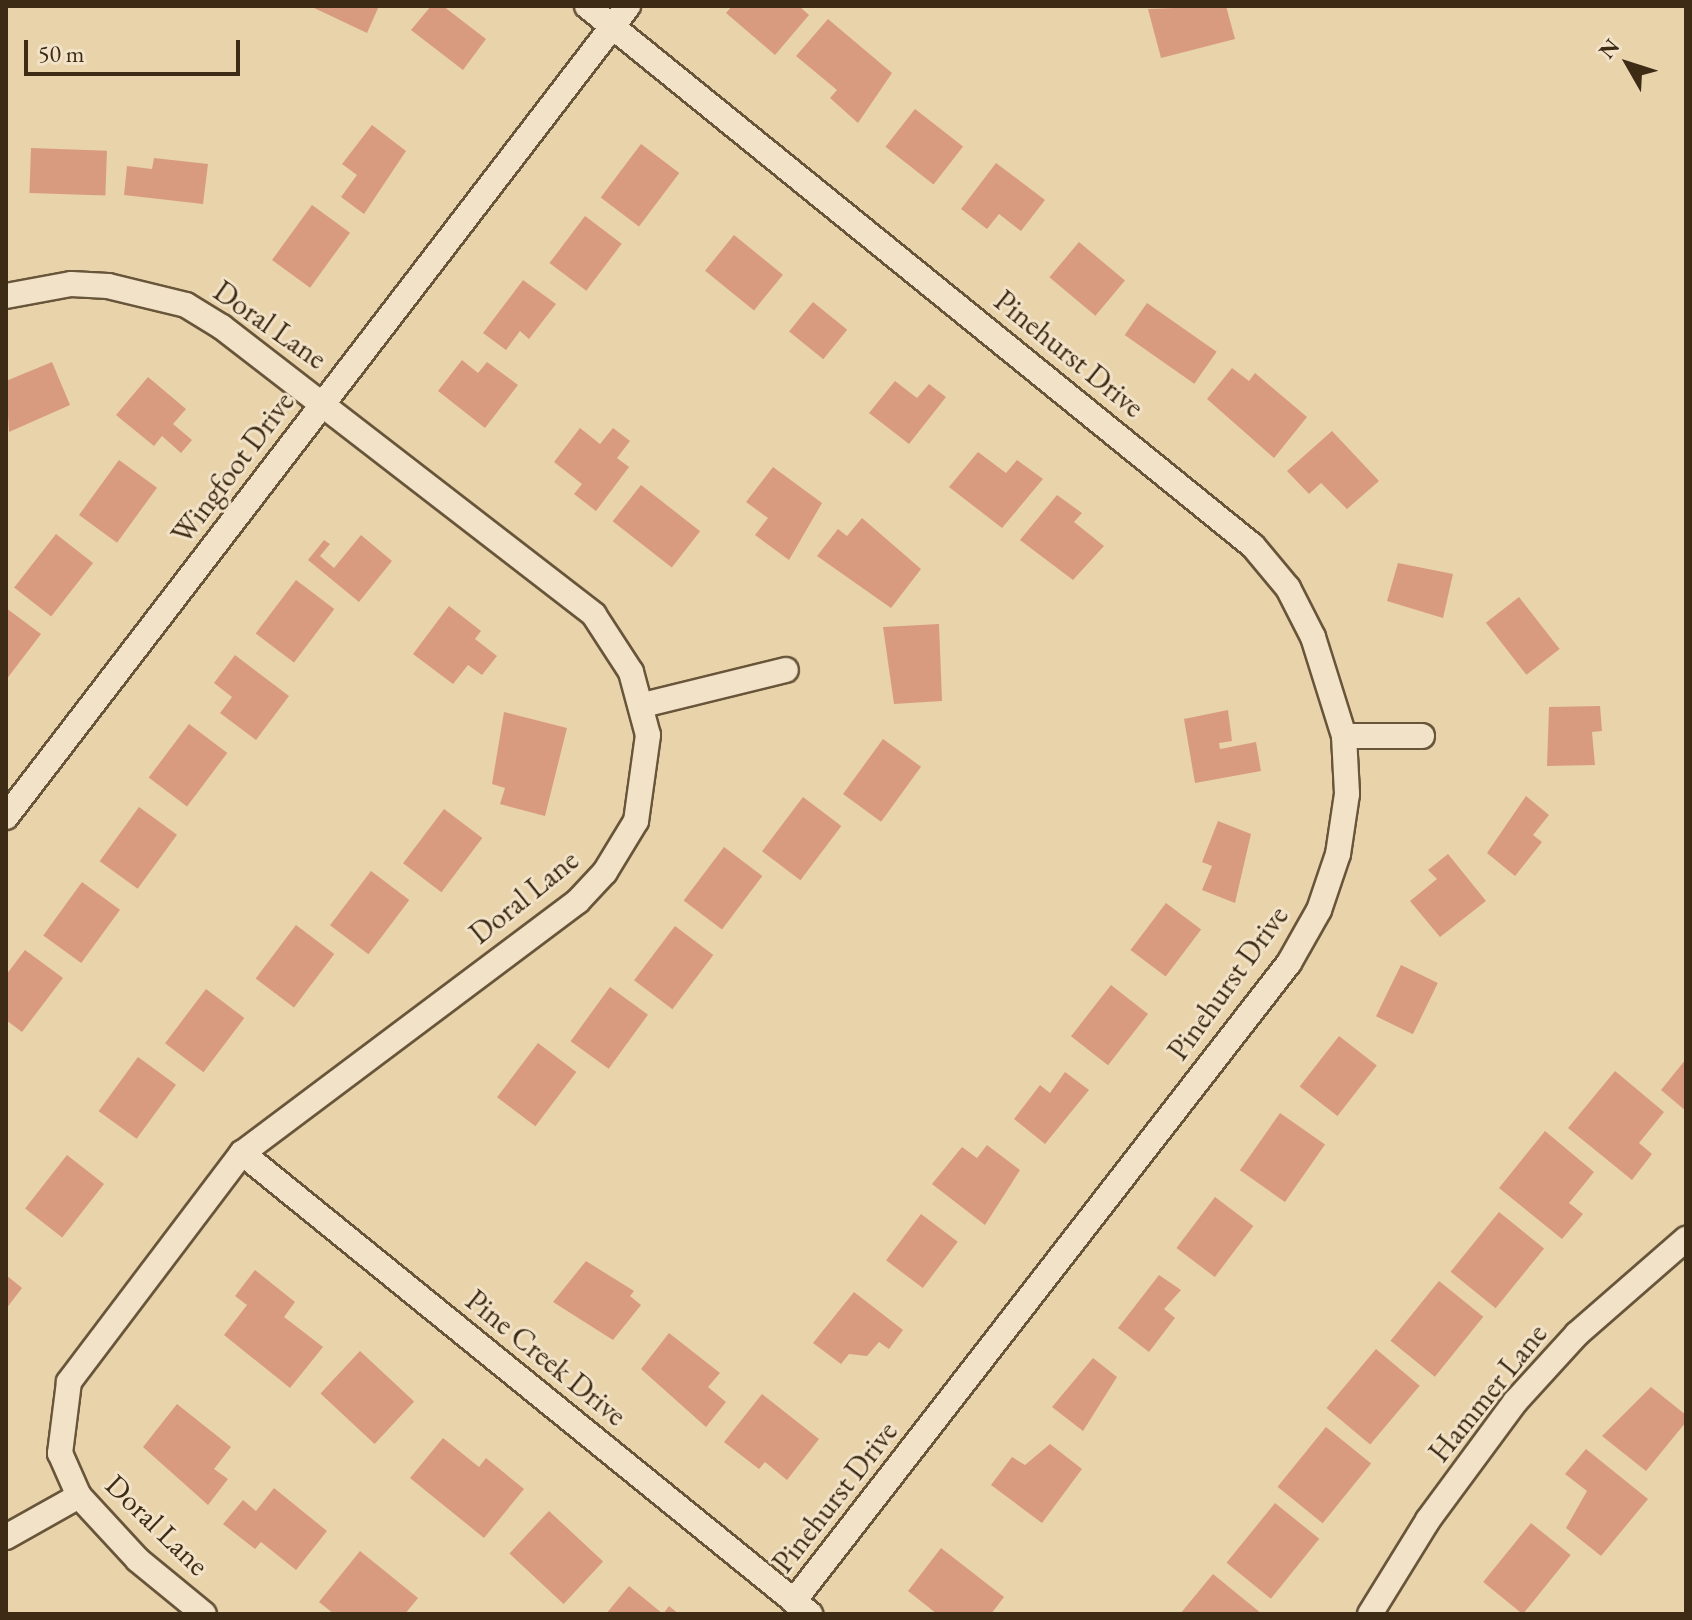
<!DOCTYPE html>
<html>
<head>
<meta charset="utf-8">
<style>
  body { margin:0 }
  #map { position:relative; width:1692px; height:1620px; overflow:hidden; background:#e9d3ab; font-family:"EB Garamond",serif }
  div>[style] { position:absolute }
  [style*='--x'] { left:calc(var(--x)*1px); top:calc(var(--y)*1px); width:calc(var(--w)*1px); rotate:calc(var(--a)*1deg) }
  .building>* { inset:0; background:#d99b80; transform-origin:0 0 }
  .roads { filter:drop-shadow(2px 0 #68553a) drop-shadow(-2px 0 #68553a) drop-shadow(0 2px #68553a) drop-shadow(0 -2px #68553a) }
  .minor>* { height:24px; margin:-12px; padding:0 12px; transform-origin:12px; border-radius:12px; background:#f1e2c8 }
  span { translate:-50% -50%; white-space:nowrap; text-align:center; line-height:1.15; -webkit-text-stroke:6px #f1e2c8; paint-order:stroke }
  .street-label { font-size:30px; color:#3d2b15 }
  .frame { position:absolute; inset:0; border:8px solid #3d2b15; pointer-events:none }
  .north { position:absolute; left:1588px; top:24px; width:80px; height:80px; -webkit-text-stroke:6px #f1e2c8; paint-order:stroke; rotate:309deg; font-size:22px; font-weight:700; line-height:32px; text-align:center; color:#3d2b15 }
  .north::after { content:''; display:block; margin:auto; width:28px; height:36px; background:#3d2b15; clip-path:polygon(50% 0,100% 100%,50% 72%,0 100%) }
  .scale { position:absolute; left:24px; top:40px; width:216px; height:36px; box-sizing:border-box; border:4px solid #3d2b15; border-top:0; padding-left:10px; font-size:24px; line-height:28px; white-space:nowrap; color:#3d2b15; -webkit-text-stroke:6px #f1e2c8; paint-order:stroke }
</style>
</head>
<body>
<div id="map">
  <div class="building">
    <i style="clip-path:polygon(310px 6px,379px 6px,367px 33px)"></i>
    <i style="clip-path:polygon(431px 6px,443px 6px,486px 39px,463px 70px,411px 30px)"></i>
    <i style="clip-path:polygon(732px 6px,799px 6px,809px 15px,775px 55px,726px 13px)"></i>
    <i style="clip-path:polygon(1226px 6px,1235px 39px,1161px 58px,1148px 9px)"></i>
    <i style="clip-path:polygon(828px 19px,892px 73px,858px 123px,830px 98px,837px 90px,796px 56px)"></i>
    <i style="left:915px;top:109px;width:61px;height:48px;rotate:38deg"></i>
    <i style="clip-path:polygon(372px 125px,406px 151px,364px 214px,341px 197px,357px 175px,342px 164px)"></i>
    <i style="left:641px;top:144px;width:48px;height:67px;rotate:37deg"></i>
    <i style="left:31px;top:148px;width:76px;height:45px;rotate:2deg"></i>
    <i style="clip-path:polygon(154px 158px,208px 164px,203px 204px,124px 195px,127px 166px,152px 169px)"></i>
    <i style="clip-path:polygon(996px 163px,1045px 200px,1021px 231px,999px 214px,987px 229px,961px 209px)"></i>
    <i style="left:312px;top:205px;width:47px;height:68px;rotate:36deg"></i>
    <i style="left:585px;top:216px;width:46px;height:59px;rotate:37deg"></i>
    <i style="left:734px;top:235px;width:63px;height:46px;rotate:39deg"></i>
    <i style="left:1079px;top:242px;width:60px;height:46px;rotate:40deg"></i>
    <i style="clip-path:polygon(523px 280px,556px 304px,529px 339px,520px 331px,506px 350px,483px 333px)"></i>
    <i style="left:813px;top:302px;width:44px;height:38px;rotate:39deg"></i>
    <i style="left:1147px;top:303px;width:85px;height:39px;rotate:35deg"></i>
    <i style="clip-path:polygon(462px 360px,478px 373px,487px 362px,518px 385px,485px 428px,438px 391px)"></i>
    <i style="clip-path:polygon(52px 362px,70px 405px,9px 432px,6px 381px)"></i>
    <i style="clip-path:polygon(1232px 368px,1249px 381px,1255px 373px,1307px 417px,1274px 458px,1207px 399px)"></i>
    <i style="clip-path:polygon(148px 377px,186px 409px,173px 424px,192px 440px,181px 453px,162px 436px,154px 446px,116px 415px)"></i>
    <i style="clip-path:polygon(895px 381px,917px 398px,929px 384px,946px 397px,909px 444px,869px 413px)"></i>
    <i style="clip-path:polygon(580px 428px,600px 444px,613px 428px,630px 441px,617px 458px,629px 467px,596px 511px,574px 494px,582px 484px,554px 462px)"></i>
    <i style="clip-path:polygon(1332px 431px,1379px 481px,1347px 509px,1321px 483px,1309px 494px,1287px 471px)"></i>
    <i style="clip-path:polygon(978px 452px,1006px 473px,1017px 460px,1043px 479px,1002px 528px,949px 487px)"></i>
    <i style="left:119px;top:460px;width:47px;height:68px;rotate:36deg"></i>
    <i style="clip-path:polygon(773px 467px,822px 503px,789px 560px,755px 535px,768px 518px,746px 502px)"></i>
    <i style="left:641px;top:485px;width:75px;height:46px;rotate:38deg"></i>
    <i style="clip-path:polygon(1057px 495px,1082px 513px,1074px 522px,1104px 546px,1073px 580px,1020px 540px)"></i>
    <i style="clip-path:polygon(862px 518px,921px 569px,891px 608px,817px 556px,838px 529px,847px 536px)"></i>
    <i style="left:56px;top:534px;width:47px;height:68px;rotate:38deg"></i>
    <i style="clip-path:polygon(361px 535px,392px 561px,359px 602px,308px 560px,324px 540px,330px 544px,320px 556px,334px 568px)"></i>
    <i style="clip-path:polygon(1398px 563px,1453px 574px,1443px 618px,1387px 601px)"></i>
    <i style="left:296px;top:580px;width:48px;height:67px;rotate:37deg"></i>
    <i style="left:1519px;top:597px;width:66px;height:42px;rotate:52deg"></i>
    <i style="clip-path:polygon(449px 606px,481px 631px,475px 639px,497px 656px,482px 675px,468px 665px,453px 684px,413px 654px)"></i>
    <i style="clip-path:polygon(6px 608px,41px 634px,6px 680px)"></i>
    <i style="clip-path:polygon(939px 624px,942px 701px,894px 704px,883px 627px)"></i>
    <i style="clip-path:polygon(235px 655px,289px 696px,256px 740px,220px 713px,232px 697px,214px 683px)"></i>
    <i style="clip-path:polygon(1600px 706px,1602px 731px,1592px 732px,1595px 765px,1547px 766px,1549px 707px)"></i>
    <i style="clip-path:polygon(1228px 710px,1232px 741px,1219px 743px,1220px 749px,1256px 742px,1261px 771px,1195px 783px,1184px 719px)"></i>
    <i style="clip-path:polygon(504px 712px,567px 728px,545px 816px,500px 804px,505px 788px,492px 784px)"></i>
    <i style="left:189px;top:724px;width:48px;height:67px;rotate:37deg"></i>
    <i style="left:883px;top:739px;width:47px;height:68px;rotate:36deg"></i>
    <i style="clip-path:polygon(1526px 796px,1549px 815px,1533px 835px,1542px 842px,1515px 876px,1487px 853px)"></i>
    <i style="left:803px;top:797px;width:48px;height:68px;rotate:37deg"></i>
    <i style="left:139px;top:807px;width:47px;height:67px;rotate:36deg"></i>
    <i style="left:444px;top:809px;width:48px;height:68px;rotate:37deg"></i>
    <i style="clip-path:polygon(1218px 821px,1251px 834px,1235px 903px,1202px 890px,1212px 866px,1202px 862px)"></i>
    <i style="left:724px;top:847px;width:48px;height:67px;rotate:37deg"></i>
    <i style="clip-path:polygon(1448px 854px,1486px 901px,1440px 937px,1410px 901px,1437px 879px,1428px 870px)"></i>
    <i style="left:371px;top:871px;width:48px;height:68px;rotate:37deg"></i>
    <i style="left:82px;top:882px;width:47px;height:66px;rotate:36deg"></i>
    <i style="left:1166px;top:903px;width:44px;height:59px;rotate:37deg"></i>
    <i style="left:296px;top:925px;width:48px;height:67px;rotate:37deg"></i>
    <i style="left:675px;top:926px;width:48px;height:68px;rotate:37deg"></i>
    <i style="clip-path:polygon(25px 950px,63px 978px,22px 1032px,6px 1020px,6px 975px)"></i>
    <i style="left:1401px;top:965px;width:41px;height:57px;rotate:26deg"></i>
    <i style="left:1111px;top:985px;width:47px;height:65px;rotate:38deg"></i>
    <i style="left:610px;top:987px;width:47px;height:67px;rotate:36deg"></i>
    <i style="left:206px;top:989px;width:48px;height:68px;rotate:37deg"></i>
    <i style="left:1339px;top:1036px;width:48px;height:64px;rotate:38deg"></i>
    <i style="left:538px;top:1043px;width:48px;height:68px;rotate:37deg"></i>
    <i style="left:138px;top:1057px;width:47px;height:67px;rotate:36deg"></i>
    <i style="clip-path:polygon(1686px 1059px,1686px 1111px,1661px 1090px)"></i>
    <i style="clip-path:polygon(1615px 1071px,1664px 1112px,1639px 1143px,1652px 1154px,1632px 1180px,1568px 1128px)"></i>
    <i style="clip-path:polygon(1065px 1072px,1089px 1090px,1045px 1144px,1014px 1119px,1040px 1085px,1050px 1093px)"></i>
    <i style="left:1280px;top:1113px;width:55px;height:70px;rotate:35deg"></i>
    <i style="clip-path:polygon(1545px 1131px,1594px 1172px,1569px 1203px,1583px 1214px,1562px 1239px,1499px 1188px)"></i>
    <i style="clip-path:polygon(987px 1145px,1020px 1170px,985px 1225px,932px 1184px,962px 1147px,977px 1158px)"></i>
    <i style="left:67px;top:1155px;width:47px;height:68px;rotate:38deg"></i>
    <i style="left:1215px;top:1197px;width:48px;height:64px;rotate:37deg"></i>
    <i style="left:1499px;top:1212px;width:58px;height:77px;rotate:39deg"></i>
    <i style="left:921px;top:1214px;width:46px;height:58px;rotate:37deg"></i>
    <i style="clip-path:polygon(586px 1261px,634px 1291px,630px 1296px,641px 1305px,613px 1340px,553px 1302px)"></i>
    <i style="clip-path:polygon(255px 1270px,295px 1302px,284px 1317px,323px 1347px,290px 1388px,224px 1335px,247px 1305px,235px 1296px)"></i>
    <i style="clip-path:polygon(6px 1275px,22px 1288px,6px 1309px)"></i>
    <i style="clip-path:polygon(1159px 1275px,1181px 1290px,1164px 1309px,1175px 1318px,1149px 1352px,1118px 1328px)"></i>
    <i style="left:1439px;top:1281px;width:57px;height:77px;rotate:39deg"></i>
    <i style="clip-path:polygon(854px 1292px,903px 1330px,889px 1349px,879px 1342px,867px 1356px,849px 1354px,841px 1364px,813px 1343px)"></i>
    <i style="clip-path:polygon(669px 1333px,720px 1373px,708px 1387px,726px 1402px,706px 1427px,641px 1369px)"></i>
    <i style="left:1376px;top:1349px;width:57px;height:77px;rotate:40deg"></i>
    <i style="left:360px;top:1351px;width:74px;height:58px;rotate:43deg"></i>
    <i style="clip-path:polygon(1093px 1358px,1117px 1377px,1083px 1431px,1052px 1407px)"></i>
    <i style="clip-path:polygon(1651px 1387px,1686px 1415px,1686px 1422px,1646px 1471px,1602px 1436px)"></i>
    <i style="clip-path:polygon(762px 1394px,819px 1439px,787px 1480px,765px 1462px,759px 1469px,724px 1442px)"></i>
    <i style="clip-path:polygon(177px 1404px,231px 1447px,214px 1469px,228px 1479px,208px 1505px,143px 1447px)"></i>
    <i style="left:1326px;top:1427px;width:58px;height:77px;rotate:39deg"></i>
    <i style="clip-path:polygon(443px 1438px,479px 1467px,486px 1458px,524px 1489px,484px 1538px,410px 1478px)"></i>
    <i style="clip-path:polygon(1050px 1444px,1082px 1469px,1042px 1523px,991px 1485px,1012px 1457px,1025px 1465px)"></i>
    <i style="clip-path:polygon(1586px 1449px,1648px 1499px,1601px 1556px,1566px 1528px,1587px 1491px,1565px 1474px)"></i>
    <i style="clip-path:polygon(274px 1488px,327px 1531px,296px 1570px,261px 1542px,255px 1549px,223px 1524px,243px 1500px,256px 1511px)"></i>
    <i style="left:1275px;top:1503px;width:57px;height:77px;rotate:39deg"></i>
    <i style="left:549px;top:1511px;width:74px;height:58px;rotate:43deg"></i>
    <i style="left:1531px;top:1523px;width:51px;height:76px;rotate:39deg"></i>
    <i style="clip-path:polygon(941px 1548px,1004px 1597px,991px 1614px,937px 1614px,908px 1591px)"></i>
    <i style="clip-path:polygon(360px 1551px,418px 1598px,405px 1614px,334px 1614px,319px 1602px)"></i>
    <i style="clip-path:polygon(1213px 1574px,1262px 1614px,1180px 1614px)"></i>
    <i style="clip-path:polygon(629px 1586px,663px 1614px,669px 1606px,679px 1614px,606px 1614px)"></i>
  </div>
  <div class="roads">
    <div class="minor">
      <i style="--x:587;--y:6;--w:857;--a:39.04"></i>
      <i style="--x:1253;--y:546;--w:55;--a:50.2"></i>
      <i style="--x:1288;--y:588;--w:55;--a:63"></i>
      <i style="--x:1313;--y:637;--w:104;--a:72.6"></i>
      <i style="--x:1344;--y:736;--w:58;--a:87"></i>
      <i style="--x:1347;--y:794;--w:61;--a:98.5"></i>
      <i style="--x:1338;--y:854;--w:59;--a:108.7"></i>
      <i style="--x:1319;--y:910;--w:61;--a:119.5"></i>
      <i style="--x:1289;--y:963;--w:808;--a:127.81"></i>
      <i style="--x:6;--y:296;--w:66;--a:-10.5"></i>
      <i style="--x:71;--y:284;--w:37;--a:3"></i>
      <i style="--x:108;--y:286;--w:80;--a:13.7"></i>
      <i style="--x:186;--y:305;--w:42;--a:31.4"></i>
      <i style="--x:222;--y:327;--w:470;--a:37.7"></i>
      <i style="--x:594;--y:615;--w:68;--a:57"></i>
      <i style="--x:631;--y:672;--w:65;--a:74.9"></i>
      <i style="--x:648;--y:735;--w:87;--a:97.9"></i>
      <i style="--x:636;--y:821;--w:60;--a:121.3"></i>
      <i style="--x:605;--y:872;--w:40;--a:133"></i>
      <i style="--x:578;--y:901;--w:420;--a:143.1"></i>
      <i style="--x:242;--y:1153;--w:287;--a:127.1"></i>
      <i style="--x:69;--y:1382;--w:72;--a:97.2"></i>
      <i style="--x:60;--y:1453;--w:47;--a:66.2"></i>
      <i style="--x:79;--y:1496;--w:87;--a:47.3"></i>
      <i style="--x:138;--y:1560;--w:85;--a:39.3"></i>
      <i style="--x:643;--y:705;--w:147;--a:-13.8"></i>
      <i style="--x:1344;--y:736;--w:78;--a:0"></i>
      <i style="--x:6;--y:817;--w:1022;--a:-52.51"></i>
      <i style="--x:242;--y:1153;--w:732;--a:39.06"></i>
      <i style="--x:6;--y:1537;--w:84;--a:-29.3"></i>
      <i style="--x:1370;--y:1614;--w:110;--a:-58.3"></i>
      <i style="--x:1428;--y:1520;--w:147;--a:-53.6"></i>
      <i style="--x:1515;--y:1402;--w:92;--a:-47.6"></i>
      <i style="--x:1577;--y:1334;--w:145;--a:-41.1"></i>
    </div>
  </div>
  <div class="street-label">
    <span style="left:270px;top:325px;rotate:35deg">Doral Lane</span>
    <span style="left:1069px;top:354px;rotate:39deg">Pinehurst Drive</span>
    <span style="left:233px;top:468px;rotate:-53deg">Wingfoot Drive</span>
    <span style="left:524px;top:897px;rotate:-39deg">Doral Lane</span>
    <span style="left:1228px;top:983px;rotate:-54deg">Pinehurst Drive</span>
    <span style="left:546px;top:1358px;rotate:39deg">Pine Creek Drive</span>
    <span style="left:1488px;top:1393px;rotate:-51deg">Hammer Lane</span>
    <span style="left:835px;top:1497px;rotate:-52deg">Pinehurst Drive</span>
    <span style="left:157px;top:1525px;rotate:44deg">Doral Lane</span>
  </div>
  <div class="frame"></div>
  <div class="north">N</div>
  <div class="scale">50 m</div>
</div>
</body>
</html>
